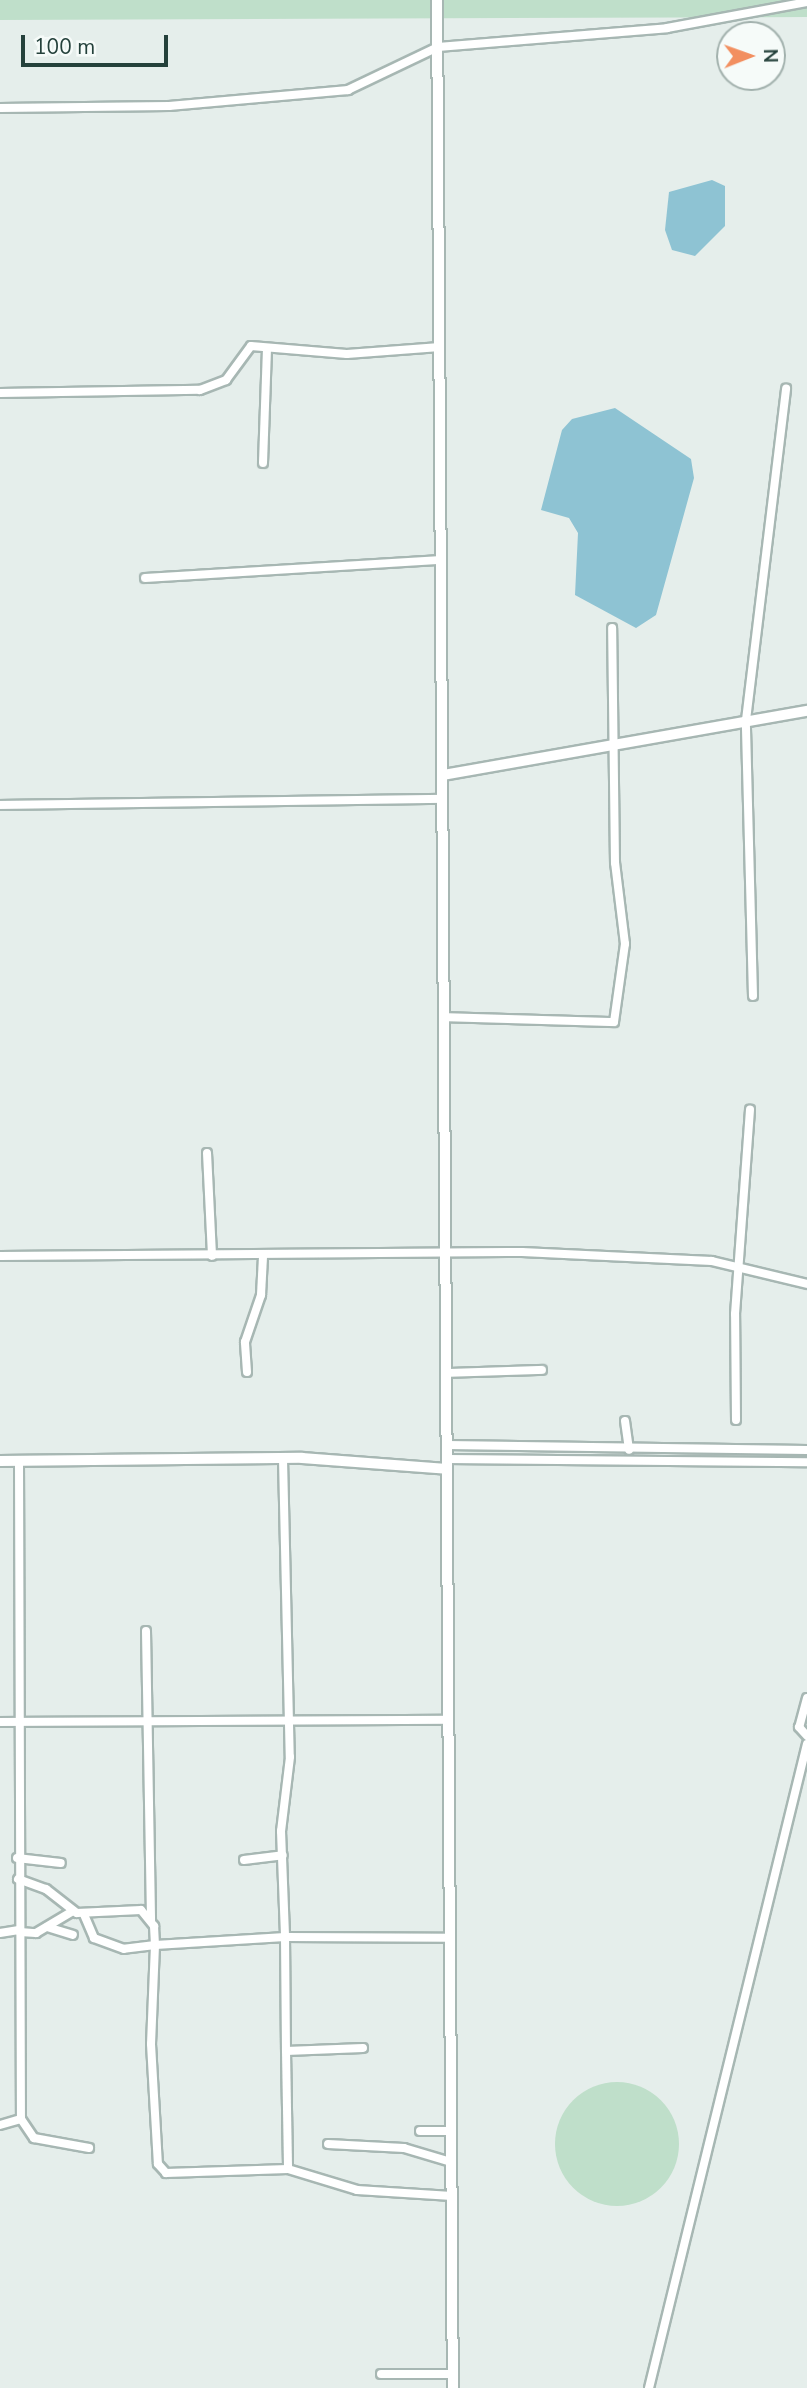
<!DOCTYPE html>
<html>
<head>
<meta charset="utf-8">
<style>
  body { margin:0 }
  #map { position:relative; width:807px; height:2388px; overflow:hidden; background:#e5eeeb; font-family:"Nunito Sans",sans-serif }
  div>[style] { position:absolute }
  [style*='--x'] { left:calc(var(--x)*1px); top:calc(var(--y)*1px); width:calc(var(--w)*1px); rotate:calc(var(--a)*1deg) }
  .green>* { inset:0; background:#bfdfca }
  .round { border-radius:50% }
  .water>* { inset:0; background:#8ec3d3 }
  .roads { filter:drop-shadow(2px 0 #a7b7b3) drop-shadow(-2px 0 #a7b7b3) drop-shadow(0 2px #a7b7b3) drop-shadow(0 -2px #a7b7b3) }
  .street>* { height:8px; margin:-4px; padding:0 4px; transform-origin:4px; border-radius:4px; background:#fff }
  .secondary>* { height:10px; margin:-5px; padding:0 5px; transform-origin:5px; border-radius:5px; background:#fff }
  span { translate:-50% -50%; white-space:nowrap; text-align:center; line-height:1.15; -webkit-text-stroke:5px #f6fbf9; paint-order:stroke }
  .north { position:absolute; left:716px; top:21px; width:70px; height:70px; box-sizing:border-box; background:#f6fbf9; border:2px solid #a2b1ad; border-radius:50%; rotate:89deg; font-size:19px; font-weight:700; line-height:28px; text-align:center; color:#24413b }
  .north::after { content:''; display:block; margin:auto; width:24px; height:32px; background:#f28f60; clip-path:polygon(50% 0,100% 100%,50% 72%,0 100%) }
  .scale { position:absolute; left:21px; top:35px; width:147px; height:32px; box-sizing:border-box; border:4px solid #24413b; border-top:0; padding-left:9px; font-size:21px; line-height:24px; white-space:nowrap; color:#24413b; -webkit-text-stroke:5px #f6fbf9; paint-order:stroke }
</style>
</head>
<body>
<div id="map">
  <div class="green">
    <i style="clip-path:polygon(0 0,807px 0,807px 17px,0 20px)"></i>
    <i class="round" style="left:555px;top:2082px;width:124px;height:124px"></i>
  </div>
  <div class="water">
    <i style="clip-path:polygon(712px 180px,725px 186px,725px 226px,695px 256px,672px 250px,665px 230px,669px 192px)"></i>
    <i style="clip-path:polygon(615px 408px,691px 459px,694px 478px,656px 615px,636px 628px,575px 595px,578px 533px,569px 518px,541px 510px,562px 430px,572px 419px)"></i>
  </div>
  <div class="roads">
    <div class="street">
      <i style="--x:0;--y:108;--w:169;--a:-0.7"></i>
      <i style="--x:169;--y:106;--w:180;--a:-5.1"></i>
      <i style="--x:348;--y:90;--w:100;--a:-25.5"></i>
      <i style="--x:438;--y:47;--w:230;--a:-4.7"></i>
      <i style="--x:667;--y:28;--w:142;--a:-10.5"></i>
      <i style="--x:0;--y:393;--w:200;--a:-0.9"></i>
      <i style="--x:200;--y:390;--w:28;--a:-21"></i>
      <i style="--x:226;--y:380;--w:42;--a:-53.7"></i>
      <i style="--x:251;--y:346;--w:96;--a:4.8"></i>
      <i style="--x:347;--y:354;--w:93;--a:-4.3"></i>
      <i style="--x:263;--y:463;--w:113;--a:-88"></i>
      <i style="--x:145;--y:578;--w:297;--a:-3.5"></i>
      <i style="--x:0;--y:805;--w:443;--a:-0.8"></i>
      <i style="--x:753;--y:996;--w:276;--a:-91.5"></i>
      <i style="--x:746;--y:720;--w:334;--a:-83.1"></i>
      <i style="--x:444;--y:1017;--w:170;--a:1.7"></i>
      <i style="--x:614;--y:1022;--w:79;--a:-82"></i>
      <i style="--x:625;--y:944;--w:82;--a:-97"></i>
      <i style="--x:615;--y:863;--w:235;--a:-90.7"></i>
      <i style="--x:207;--y:1153;--w:103;--a:87.2"></i>
      <i style="--x:0;--y:1256;--w:522;--a:-0.44"></i>
      <i style="--x:522;--y:1252;--w:190;--a:2.7"></i>
      <i style="--x:712;--y:1261;--w:98;--a:13.6"></i>
      <i style="--x:247;--y:1372;--w:30;--a:-94"></i>
      <i style="--x:245;--y:1342;--w:50;--a:-71.2"></i>
      <i style="--x:261;--y:1295;--w:38;--a:-87"></i>
      <i style="--x:446;--y:1373;--w:96;--a:-1.8"></i>
      <i style="--x:736;--y:1420;--w:106;--a:-90.5"></i>
      <i style="--x:735;--y:1314;--w:205;--a:-85.8"></i>
      <i style="--x:625;--y:1421;--w:29;--a:82"></i>
      <i style="--x:447;--y:1445;--w:360;--a:0.8"></i>
      <i style="--x:283;--y:1459;--w:298;--a:88.7"></i>
      <i style="--x:290;--y:1757;--w:75;--a:96.9"></i>
      <i style="--x:281;--y:1831;--w:106;--a:87.8"></i>
      <i style="--x:285;--y:1937;--w:130;--a:176.5"></i>
      <i style="--x:155;--y:1945;--w:99;--a:92.3"></i>
      <i style="--x:151;--y:2044;--w:120;--a:86.7"></i>
      <i style="--x:158;--y:2164;--w:12;--a:48"></i>
      <i style="--x:166;--y:2173;--w:122;--a:-1.9"></i>
      <i style="--x:288;--y:2169;--w:72;--a:16.9"></i>
      <i style="--x:357;--y:2190;--w:95;--a:3.6"></i>
      <i style="--x:447;--y:1459;--w:360;--a:0.5"></i>
      <i style="--x:19;--y:1461;--w:658;--a:89.83"></i>
      <i style="--x:21;--y:2119;--w:23;--a:56"></i>
      <i style="--x:34;--y:2138;--w:56;--a:10.3"></i>
      <i style="--x:146;--y:1631;--w:290;--a:89"></i>
      <i style="--x:807;--y:1698;--w:30;--a:105"></i>
      <i style="--x:799;--y:1727;--w:12;--a:48"></i>
      <i style="--x:0;--y:1722;--w:449;--a:-0.3"></i>
      <i style="--x:17;--y:1858;--w:44;--a:6.5"></i>
      <i style="--x:244;--y:1860;--w:39;--a:-7"></i>
      <i style="--x:18;--y:1879;--w:30;--a:20"></i>
      <i style="--x:46;--y:1889;--w:39;--a:38"></i>
      <i style="--x:77;--y:1913;--w:64;--a:-2.7"></i>
      <i style="--x:141;--y:1910;--w:21;--a:51"></i>
      <i style="--x:154;--y:1926;--w:19;--a:87"></i>
      <i style="--x:155;--y:1945;--w:31;--a:173"></i>
      <i style="--x:124;--y:1949;--w:32;--a:-160"></i>
      <i style="--x:94;--y:1938;--w:26;--a:-113"></i>
      <i style="--x:47;--y:1927;--w:27;--a:17"></i>
      <i style="--x:20;--y:1932;--w:16;--a:4"></i>
      <i style="--x:36;--y:1933;--w:43;--a:-30.7"></i>
      <i style="--x:0;--y:1933;--w:19;--a:-9"></i>
      <i style="--x:363;--y:2048;--w:77;--a:177.8"></i>
      <i style="--x:286;--y:2051;--w:114;--a:-90.5"></i>
      <i style="--x:285;--y:1937;--w:165;--a:0.3"></i>
      <i style="--x:286;--y:2051;--w:118;--a:89"></i>
      <i style="--x:0;--y:2125;--w:22;--a:-16"></i>
      <i style="--x:420;--y:2131;--w:31;--a:0"></i>
      <i style="--x:328;--y:2144;--w:76;--a:3"></i>
      <i style="--x:404;--y:2148;--w:49;--a:16.6"></i>
      <i style="--x:381;--y:2374;--w:72;--a:0"></i>
      <i style="--x:649;--y:2388;--w:663;--a:-76.22"></i>
    </div>
    <div class="secondary">
      <i style="--x:437;--y:0;--w:2388;--a:89.62"></i>
      <i style="--x:443;--y:775;--w:370;--a:-10"></i>
      <i style="--x:0;--y:1461;--w:302;--a:-0.6"></i>
      <i style="--x:302;--y:1458;--w:145;--a:4.3"></i>
    </div>
  </div>
  <div class="north">N</div>
  <div class="scale">100 m</div>
</div>
</body>
</html>
